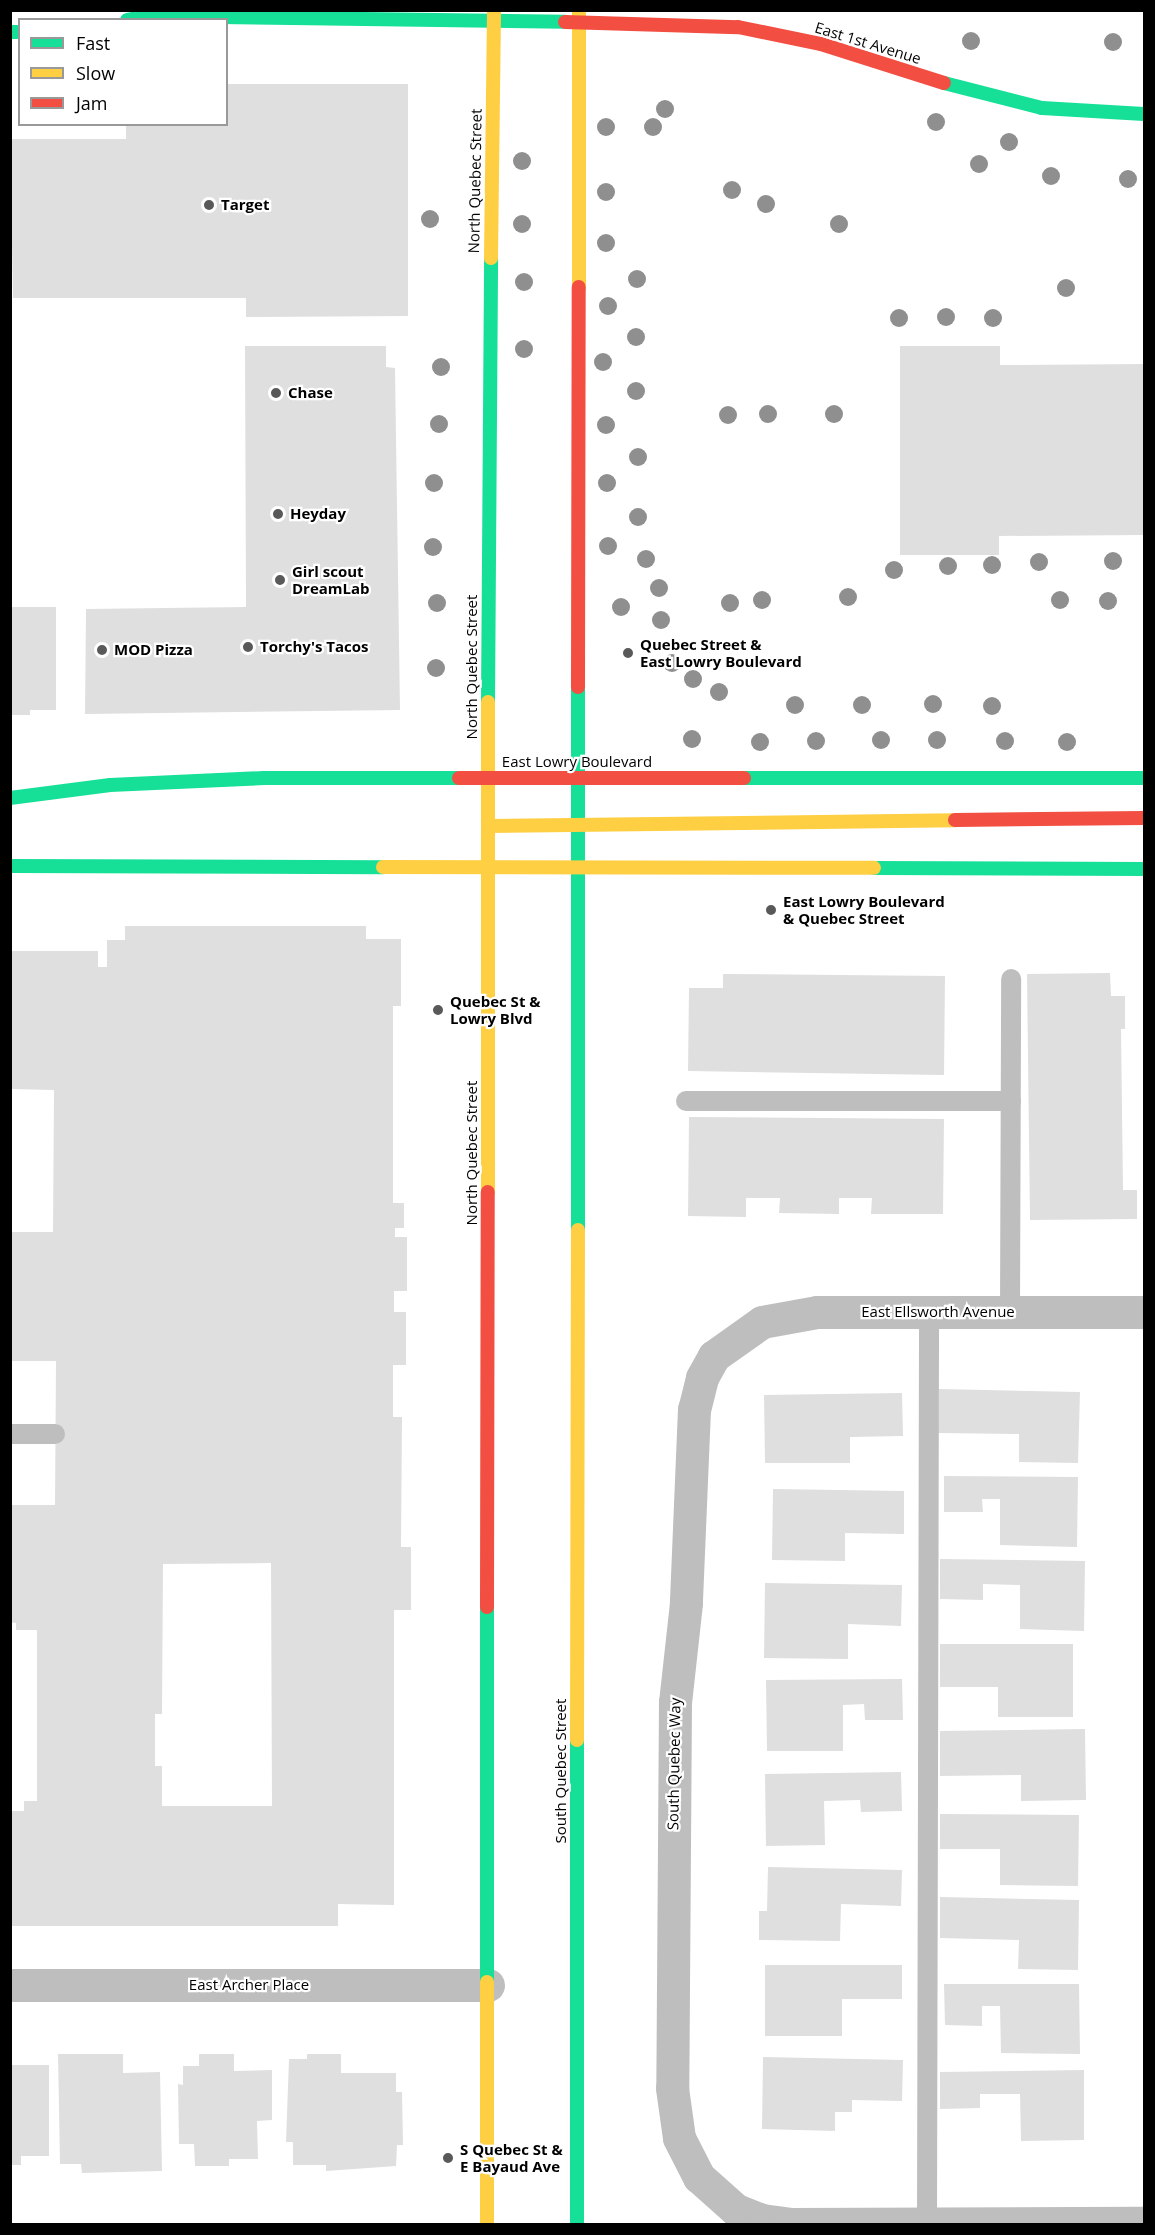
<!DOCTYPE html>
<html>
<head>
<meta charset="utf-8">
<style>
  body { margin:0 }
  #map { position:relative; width:1155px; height:2235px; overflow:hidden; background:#fff; font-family:"Open Sans",sans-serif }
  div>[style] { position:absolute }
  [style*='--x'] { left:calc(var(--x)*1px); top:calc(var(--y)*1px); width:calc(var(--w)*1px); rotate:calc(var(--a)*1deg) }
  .building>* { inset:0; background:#dfdfdf }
  .lane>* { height:20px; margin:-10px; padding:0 10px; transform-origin:10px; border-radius:10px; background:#bebebe }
  .street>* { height:33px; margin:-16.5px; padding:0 16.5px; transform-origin:16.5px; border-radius:16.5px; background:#bebebe }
  .fast>* { height:14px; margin:-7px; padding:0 7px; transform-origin:7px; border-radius:7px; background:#16e098 }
  .slow>* { height:14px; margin:-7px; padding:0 7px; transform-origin:7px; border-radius:7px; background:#ffcf43 }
  .jam>* { height:14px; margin:-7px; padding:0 7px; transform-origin:7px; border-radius:7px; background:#f24e42 }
  .trees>* { width:18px; height:18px; margin:-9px; border-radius:50%; background:#8f8f8f }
  .dots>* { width:16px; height:16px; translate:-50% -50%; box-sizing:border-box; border:3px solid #fff; border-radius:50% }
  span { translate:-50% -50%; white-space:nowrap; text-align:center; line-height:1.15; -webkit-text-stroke:4.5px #fff; paint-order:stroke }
  .street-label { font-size:15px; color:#000 }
  .poi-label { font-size:15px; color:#000; font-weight:700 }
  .left { translate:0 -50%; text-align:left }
  .frame { position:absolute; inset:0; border:12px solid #000; pointer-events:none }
  .legend { position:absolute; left:18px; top:18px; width:210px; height:108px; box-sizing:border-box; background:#fff; border:2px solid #999; margin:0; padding:8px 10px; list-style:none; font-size:18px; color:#000 }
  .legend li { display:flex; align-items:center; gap:12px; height:30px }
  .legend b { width:30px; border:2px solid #999 }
</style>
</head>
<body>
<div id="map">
  <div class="building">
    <i style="clip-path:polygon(226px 84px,408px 84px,408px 316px,246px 317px,246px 298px,13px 298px,10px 139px,126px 139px,126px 124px,226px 124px)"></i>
    <i style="clip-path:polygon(245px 346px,386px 346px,386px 367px,395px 368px,400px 710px,85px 714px,86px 609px,246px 607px)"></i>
    <i style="clip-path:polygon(900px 346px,1000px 346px,1000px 365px,1144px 364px,1144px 535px,999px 536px,999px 555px,900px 555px)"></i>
    <i style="clip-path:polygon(10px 607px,56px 607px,56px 710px,30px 710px,30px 715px,10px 715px)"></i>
    <i style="clip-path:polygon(evenodd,125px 926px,366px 926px,366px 939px,401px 939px,401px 1006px,393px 1006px,393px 1203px,404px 1203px,404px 1228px,395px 1228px,395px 1237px,407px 1237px,407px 1291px,394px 1291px,394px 1312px,406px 1312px,406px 1365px,393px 1365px,393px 1417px,402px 1417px,401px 1547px,411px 1547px,411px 1610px,394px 1610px,394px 1905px,338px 1904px,338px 1926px,10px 1926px,10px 1811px,24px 1811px,24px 1801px,37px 1801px,37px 1630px,16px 1630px,16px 1623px,10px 1622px,10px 1505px,55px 1505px,56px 1361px,10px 1361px,10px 1232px,53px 1232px,54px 1090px,10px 1089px,10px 951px,98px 951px,98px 967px,107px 967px,107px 940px,125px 940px,125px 926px,271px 1563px,272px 1806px,162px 1806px,162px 1766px,155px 1766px,155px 1714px,162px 1714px,163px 1564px,271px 1563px)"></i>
    <i style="clip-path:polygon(1110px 973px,1111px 996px,1125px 996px,1125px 1029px,1121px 1029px,1123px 1190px,1137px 1190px,1137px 1219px,1030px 1220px,1027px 974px)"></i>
    <i style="clip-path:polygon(723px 974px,945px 976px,944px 1075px,688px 1071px,689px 988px,723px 988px)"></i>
    <i style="clip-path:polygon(689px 1117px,944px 1119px,943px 1214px,871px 1214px,872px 1198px,839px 1198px,839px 1214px,779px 1213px,780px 1198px,746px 1198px,746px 1217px,688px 1216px)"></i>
    <i style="clip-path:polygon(939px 1389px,1080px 1392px,1078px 1463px,1019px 1462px,1019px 1434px,938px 1433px)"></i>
    <i style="clip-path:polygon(902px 1393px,903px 1436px,850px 1437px,850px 1463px,765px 1463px,764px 1395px)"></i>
    <i style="clip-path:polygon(944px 1476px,1078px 1477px,1077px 1547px,1000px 1545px,1000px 1499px,982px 1499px,983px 1512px,944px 1512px)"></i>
    <i style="clip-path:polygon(773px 1489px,904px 1491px,904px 1534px,845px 1533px,845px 1561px,772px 1560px)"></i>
    <i style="clip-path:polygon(940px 1559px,1085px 1561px,1084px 1631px,1020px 1629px,1020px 1585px,983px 1584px,983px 1600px,940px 1599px)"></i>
    <i style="clip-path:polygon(765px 1583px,902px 1585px,901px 1626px,848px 1624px,848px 1659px,764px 1658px)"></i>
    <i style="clip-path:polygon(940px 1644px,1073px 1644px,1073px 1717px,998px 1717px,998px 1687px,940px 1687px)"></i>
    <i style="clip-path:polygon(902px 1679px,903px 1720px,865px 1720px,864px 1704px,843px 1705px,843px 1751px,767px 1751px,766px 1680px)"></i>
    <i style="clip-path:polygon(1085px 1729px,1086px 1800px,1021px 1801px,1021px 1775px,940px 1776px,940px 1731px)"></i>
    <i style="clip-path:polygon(901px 1772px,902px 1811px,861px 1812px,860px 1800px,824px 1801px,825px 1845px,766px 1846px,765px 1774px)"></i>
    <i style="clip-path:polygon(940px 1814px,1079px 1815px,1078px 1886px,1000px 1885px,1000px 1849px,940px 1849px)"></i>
    <i style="clip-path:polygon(768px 1867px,902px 1870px,901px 1906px,841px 1904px,840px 1941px,759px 1940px,759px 1911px,767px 1911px)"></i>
    <i style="clip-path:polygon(940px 1897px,1079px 1900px,1078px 1970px,1018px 1969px,1019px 1940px,940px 1938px)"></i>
    <i style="clip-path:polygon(765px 1965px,902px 1965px,902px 1999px,842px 1999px,842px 2036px,765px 2036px)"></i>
    <i style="clip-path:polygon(944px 1984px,1079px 1984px,1080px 2054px,1001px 2053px,1000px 2006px,982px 2006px,982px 2026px,945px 2025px)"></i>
    <i style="clip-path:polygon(58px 2054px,123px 2054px,123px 2073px,160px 2072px,162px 2171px,82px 2173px,81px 2164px,60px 2164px)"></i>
    <i style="clip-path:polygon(199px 2054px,234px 2054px,234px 2071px,272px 2070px,272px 2120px,257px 2121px,258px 2159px,229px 2159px,229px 2166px,195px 2166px,194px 2144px,179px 2144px,178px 2084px,183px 2085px,183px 2066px,199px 2066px)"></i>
    <i style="clip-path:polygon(307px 2054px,341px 2054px,341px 2073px,396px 2073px,396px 2092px,402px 2092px,403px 2145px,397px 2145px,396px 2166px,326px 2171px,326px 2165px,293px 2165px,293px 2142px,286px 2142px,289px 2059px,307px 2059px)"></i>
    <i style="clip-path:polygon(763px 2057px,903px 2060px,902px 2101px,852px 2100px,852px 2112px,835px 2112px,835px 2131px,762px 2129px)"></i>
    <i style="clip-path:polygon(10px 2065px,49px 2065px,49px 2156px,21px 2156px,21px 2165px,10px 2165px)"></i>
    <i style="clip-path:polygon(1084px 2070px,1084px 2140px,1021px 2141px,1020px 2094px,980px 2094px,980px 2108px,940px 2109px,940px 2072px)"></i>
  </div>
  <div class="lane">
    <i style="--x:686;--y:1101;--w:325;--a:0"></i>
    <i style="--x:1010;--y:1312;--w:333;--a:-89.8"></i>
    <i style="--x:10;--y:1434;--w:45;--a:0"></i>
    <i style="--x:927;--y:2223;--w:911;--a:-89.87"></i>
  </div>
  <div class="street">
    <i style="--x:1144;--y:1312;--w:327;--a:180"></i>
    <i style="--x:817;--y:1312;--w:56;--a:169.7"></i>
    <i style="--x:762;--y:1322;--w:59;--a:144.7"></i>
    <i style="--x:714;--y:1356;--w:25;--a:119"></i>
    <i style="--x:702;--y:1378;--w:32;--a:104"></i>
    <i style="--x:694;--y:1409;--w:194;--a:92.4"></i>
    <i style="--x:686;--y:1603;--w:100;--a:96.3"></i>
    <i style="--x:675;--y:1702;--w:386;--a:90.4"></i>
    <i style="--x:672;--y:2088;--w:50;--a:82"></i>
    <i style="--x:679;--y:2138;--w:44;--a:62.9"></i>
    <i style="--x:699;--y:2177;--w:50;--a:41.7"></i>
    <i style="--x:736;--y:2210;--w:28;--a:21"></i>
    <i style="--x:762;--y:2220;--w:28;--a:8"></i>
    <i style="--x:790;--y:2224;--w:354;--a:-0.2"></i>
    <i style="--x:10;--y:1985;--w:478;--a:0"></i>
  </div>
  <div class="fast">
    <i style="--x:127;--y:20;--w:19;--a:-12"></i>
    <i style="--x:146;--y:16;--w:419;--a:0.8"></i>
    <i style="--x:10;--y:32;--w:10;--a:0"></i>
    <i style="--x:944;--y:83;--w:101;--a:14.3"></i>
    <i style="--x:1042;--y:108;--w:102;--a:3.4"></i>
    <i style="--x:488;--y:702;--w:444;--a:-89.6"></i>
    <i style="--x:744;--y:778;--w:400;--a:0"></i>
    <i style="--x:10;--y:798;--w:101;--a:-7.4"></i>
    <i style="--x:110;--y:785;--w:154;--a:-2.6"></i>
    <i style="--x:264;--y:778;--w:195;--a:0"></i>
    <i style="--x:10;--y:866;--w:373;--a:0.2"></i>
    <i style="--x:874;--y:868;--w:270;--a:0.2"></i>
    <i style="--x:578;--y:1230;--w:543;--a:-90"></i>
    <i style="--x:487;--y:1982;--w:375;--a:-90"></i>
    <i style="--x:577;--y:2224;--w:484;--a:-90"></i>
  </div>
  <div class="slow">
    <i style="--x:491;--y:258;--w:248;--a:-89.3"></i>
    <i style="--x:579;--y:287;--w:277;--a:-90"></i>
    <i style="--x:488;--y:826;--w:467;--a:-0.7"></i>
    <i style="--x:383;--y:867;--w:491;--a:0.1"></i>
    <i style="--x:488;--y:1192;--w:490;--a:-90"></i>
    <i style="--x:577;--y:1740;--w:510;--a:-89.89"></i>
    <i style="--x:487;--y:2224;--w:242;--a:-90"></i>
  </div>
  <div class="jam">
    <i style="--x:565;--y:22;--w:173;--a:1.7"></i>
    <i style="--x:738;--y:27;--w:85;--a:11.6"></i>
    <i style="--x:821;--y:44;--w:129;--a:17.6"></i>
    <i style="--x:578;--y:687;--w:400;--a:-89.9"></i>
    <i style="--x:459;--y:778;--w:285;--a:0"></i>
    <i style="--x:955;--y:820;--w:189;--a:-0.6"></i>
    <i style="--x:487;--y:1607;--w:415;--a:-89.9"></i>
  </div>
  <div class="trees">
    <i style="left:971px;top:41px"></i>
    <i style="left:1113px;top:42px"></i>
    <i style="left:665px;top:109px"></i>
    <i style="left:936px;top:122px"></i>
    <i style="left:606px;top:127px"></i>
    <i style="left:653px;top:127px"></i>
    <i style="left:1009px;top:142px"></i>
    <i style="left:522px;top:161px"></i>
    <i style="left:979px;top:164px"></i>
    <i style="left:1051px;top:176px"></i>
    <i style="left:1128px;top:179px"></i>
    <i style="left:732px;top:190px"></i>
    <i style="left:606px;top:192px"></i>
    <i style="left:766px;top:204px"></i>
    <i style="left:430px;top:219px"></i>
    <i style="left:522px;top:224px"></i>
    <i style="left:839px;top:224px"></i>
    <i style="left:606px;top:243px"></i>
    <i style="left:637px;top:279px"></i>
    <i style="left:524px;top:282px"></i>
    <i style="left:1066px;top:288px"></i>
    <i style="left:608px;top:306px"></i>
    <i style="left:946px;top:317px"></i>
    <i style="left:899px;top:318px"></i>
    <i style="left:993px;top:318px"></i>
    <i style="left:636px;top:337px"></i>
    <i style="left:524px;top:349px"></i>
    <i style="left:603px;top:362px"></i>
    <i style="left:441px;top:367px"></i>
    <i style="left:636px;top:391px"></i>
    <i style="left:768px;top:414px"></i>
    <i style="left:834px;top:414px"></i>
    <i style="left:728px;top:415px"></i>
    <i style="left:439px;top:424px"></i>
    <i style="left:606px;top:425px"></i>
    <i style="left:638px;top:457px"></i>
    <i style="left:434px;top:483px"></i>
    <i style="left:607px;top:483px"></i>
    <i style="left:638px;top:517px"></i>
    <i style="left:608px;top:546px"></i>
    <i style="left:433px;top:547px"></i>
    <i style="left:646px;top:559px"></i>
    <i style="left:1113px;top:561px"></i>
    <i style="left:1039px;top:562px"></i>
    <i style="left:992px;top:565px"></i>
    <i style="left:948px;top:566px"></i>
    <i style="left:894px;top:570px"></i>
    <i style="left:659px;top:588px"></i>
    <i style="left:848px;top:597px"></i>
    <i style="left:762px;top:600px"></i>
    <i style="left:1060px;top:600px"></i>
    <i style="left:1108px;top:601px"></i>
    <i style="left:437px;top:603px"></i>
    <i style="left:730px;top:603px"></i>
    <i style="left:621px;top:607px"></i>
    <i style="left:661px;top:620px"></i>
    <i style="left:672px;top:663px"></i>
    <i style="left:436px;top:668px"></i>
    <i style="left:693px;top:679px"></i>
    <i style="left:719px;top:692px"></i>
    <i style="left:933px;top:704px"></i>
    <i style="left:795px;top:705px"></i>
    <i style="left:862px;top:705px"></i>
    <i style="left:992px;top:706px"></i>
    <i style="left:692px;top:739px"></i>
    <i style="left:881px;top:740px"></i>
    <i style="left:937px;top:740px"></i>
    <i style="left:816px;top:741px"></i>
    <i style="left:1005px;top:741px"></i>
    <i style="left:760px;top:742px"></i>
    <i style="left:1067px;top:742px"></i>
  </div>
  <div class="dots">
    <i style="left:209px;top:205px;background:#595959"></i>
    <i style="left:276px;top:393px;background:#595959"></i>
    <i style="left:278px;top:514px;background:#595959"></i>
    <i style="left:280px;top:580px;background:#595959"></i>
    <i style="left:248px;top:647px;background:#595959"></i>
    <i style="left:102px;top:650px;background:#595959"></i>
    <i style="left:628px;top:653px;background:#595959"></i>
    <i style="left:771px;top:910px;background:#595959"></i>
    <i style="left:438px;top:1010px;background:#595959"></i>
    <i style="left:448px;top:2158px;background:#595959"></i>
  </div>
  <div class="street-label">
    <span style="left:868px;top:43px;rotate:17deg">East 1st Avenue</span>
    <span style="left:475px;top:181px;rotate:-89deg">North Quebec Street</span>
    <span style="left:472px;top:667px;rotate:-90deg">North Quebec Street</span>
    <span style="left:577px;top:762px">East Lowry Boulevard</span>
    <span style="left:472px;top:1153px;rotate:-90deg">North Quebec Street</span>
    <span style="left:938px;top:1312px">East Ellsworth Avenue</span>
    <span style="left:674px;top:1764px;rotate:-89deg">South Quebec Way</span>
    <span style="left:561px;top:1771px;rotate:-90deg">South Quebec Street</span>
    <span style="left:249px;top:1985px">East Archer Place</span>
  </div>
  <div class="poi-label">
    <span class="left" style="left:221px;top:205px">Target</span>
    <span class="left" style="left:288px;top:393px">Chase</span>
    <span class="left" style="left:290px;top:514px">Heyday</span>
    <span class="left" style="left:292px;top:580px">Girl scout<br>DreamLab</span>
    <span class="left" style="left:640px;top:653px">Quebec Street &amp;<br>East Lowry Boulevard</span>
    <span class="left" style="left:260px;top:647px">Torchy's Tacos</span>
    <span class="left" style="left:114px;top:650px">MOD Pizza</span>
    <span class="left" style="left:783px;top:910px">East Lowry Boulevard<br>&amp; Quebec Street</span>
    <span class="left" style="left:450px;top:1010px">Quebec St &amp;<br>Lowry Blvd</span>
    <span class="left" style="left:460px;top:2158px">S Quebec St &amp;<br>E Bayaud Ave</span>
  </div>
  <div class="frame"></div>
  <ul class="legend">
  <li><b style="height:8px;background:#16e098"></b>Fast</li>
  <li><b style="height:8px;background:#ffcf43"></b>Slow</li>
  <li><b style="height:8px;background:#f24e42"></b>Jam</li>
  </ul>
</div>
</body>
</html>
